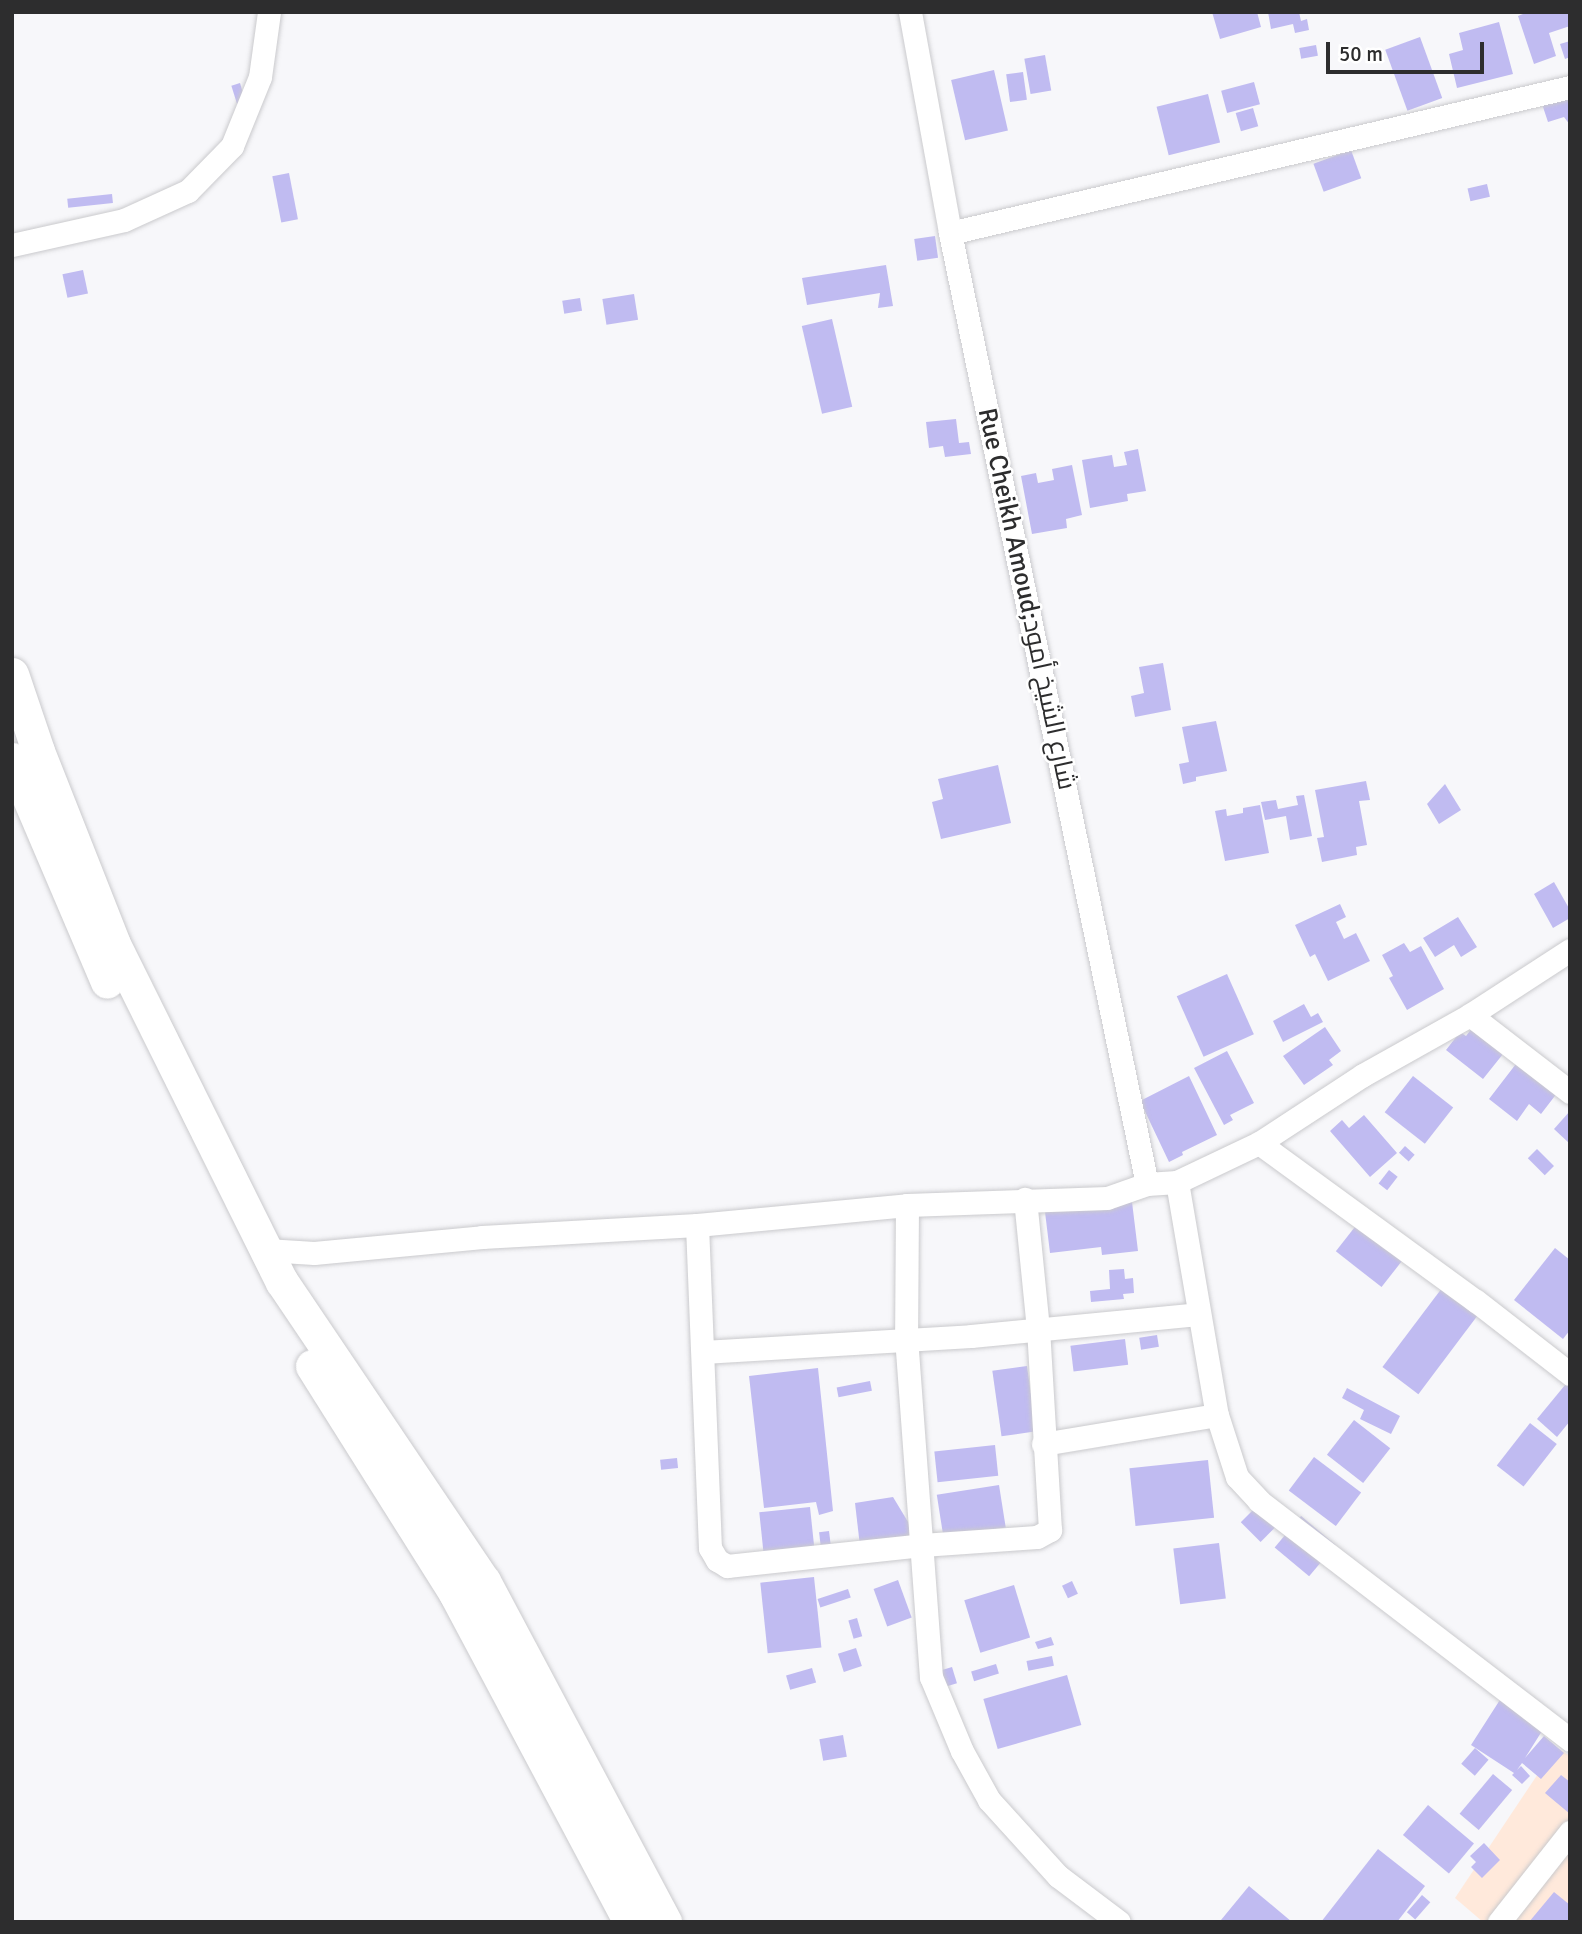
<!DOCTYPE html>
<meta charset="utf-8">
<style>
body{margin:0}
#map{position:relative;width:1582px;height:1934px;overflow:hidden;background:#f7f7fa;font-family:Signika,Cairo,sans-serif}
div>[style]{position:absolute}
[style*='--x']{left:calc(var(--x)*1px);top:calc(var(--y)*1px);width:calc(var(--w)*1px);rotate:calc(var(--a)*1deg)}
.industrial>*{inset:0;background:#ffe9db}
.building>*{inset:0;background:#c0bbf1;transform-origin:0 0}
.roads{filter:drop-shadow(0 0 2px #cacacd) drop-shadow(0 0 2px #cacacd)}
.street>*{height:23px;margin:-11.5px;padding:0 11.5px;transform-origin:11.5px;border-radius:11.5px;background:#fff}
.secondary>*{height:33px;margin:-16.5px;padding:0 16.5px;transform-origin:16.5px;border-radius:16.5px;background:#fff}
span{translate:-50% -50%;white-space:nowrap;text-align:center;line-height:1.15;-webkit-text-stroke:5px #fff;paint-order:stroke}
.street-label{font-size:26px;color:#2d2d2e}
.frame{position:absolute;inset:0;border:14px solid #2d2d2e;pointer-events:none}
.scale{position:absolute;left:1326px;top:42px;width:158px;height:32px;box-sizing:border-box;border:4px solid #2d2d2e;border-top:0;padding-left:9px;font-size:21px;line-height:24px;white-space:nowrap;color:#2d2d2e;-webkit-text-stroke:5px #fff;paint-order:stroke}
</style>
<div id="map">
<div class="industrial">
<i style="clip-path:polygon(1556px 1747px,1570px 1756px,1570px 1922px,1483px 1922px,1455px 1898px)"></i>
</div>
<div class="building">
<i style="clip-path:polygon(1212px 12px,1257px 12px,1261px 27px,1220px 39px)"></i>
<i style="clip-path:polygon(1268px 12px,1299px 12px,1301px 21px,1307px 19px,1309px 30px,1295px 33px,1293px 24px,1271px 29px)"></i>
<i style="clip-path:polygon(1528px 12px,1570px 12px,1570px 26px,1549px 33px,1556px 56px,1534px 64px,1518px 16px)"></i>
<i style="clip-path:polygon(1499px 22px,1513px 74px,1457px 88px,1449px 54px,1463px 50px,1459px 33px)"></i>
<i style="left:1420px;top:37px;width:65px;height:37px;rotate:70deg"></i>
<i style="clip-path:polygon(1570px 41px,1570px 57px,1565px 59px,1560px 44px)"></i>
<i style="left:1316px;top:45px;width:11px;height:17px;rotate:80deg"></i>
<i style="left:1045px;top:55px;width:36px;height:21px;rotate:80deg"></i>
<i style="left:994px;top:70px;width:62px;height:44px;rotate:77deg"></i>
<i style="left:1023px;top:72px;width:28px;height:17px;rotate:82deg"></i>
<i style="left:1254px;top:82px;width:23px;height:34px;rotate:75deg"></i>
<i style="left:240px;top:83px;width:24px;height:9px;rotate:73deg"></i>
<i style="left:1208px;top:94px;width:50px;height:53px;rotate:76deg"></i>
<i style="clip-path:polygon(1570px 96px,1570px 125px,1564px 117px,1548px 122px,1542px 104px)"></i>
<i style="left:1253px;top:108px;width:19px;height:18px;rotate:74deg"></i>
<i style="left:1351px;top:150px;width:30px;height:40px;rotate:70deg"></i>
<i style="left:289px;top:173px;width:47px;height:17px;rotate:79deg"></i>
<i style="left:1487px;top:184px;width:13px;height:20px;rotate:77deg"></i>
<i style="left:112px;top:194px;width:9px;height:45px;rotate:84deg"></i>
<i style="left:935px;top:236px;width:22px;height:21px;rotate:82deg"></i>
<i style="clip-path:polygon(886px 265px,893px 306px,878px 308px,880px 293px,807px 305px,802px 278px)"></i>
<i style="left:83px;top:270px;width:24px;height:21px;rotate:78deg"></i>
<i style="left:634px;top:294px;width:26px;height:32px;rotate:81deg"></i>
<i style="left:580px;top:298px;width:13px;height:18px;rotate:81deg"></i>
<i style="left:832px;top:319px;width:90px;height:31px;rotate:77deg"></i>
<i style="clip-path:polygon(956px 419px,959px 443px,969px 442px,971px 454px,945px 457px,943px 446px,929px 448px,926px 422px)"></i>
<i style="clip-path:polygon(1138px 449px,1146px 491px,1127px 494px,1128px 501px,1090px 508px,1082px 460px,1112px 455px,1114px 467px,1127px 465px,1124px 452px)"></i>
<i style="clip-path:polygon(1072px 465px,1082px 515px,1066px 519px,1067px 528px,1032px 534px,1021px 476px,1036px 473px,1038px 483px,1054px 480px,1052px 469px)"></i>
<i style="clip-path:polygon(1163px 663px,1171px 710px,1135px 717px,1131px 696px,1144px 693px,1139px 667px)"></i>
<i style="clip-path:polygon(1216px 721px,1227px 771px,1196px 777px,1196px 781px,1183px 784px,1179px 764px,1189px 762px,1182px 727px)"></i>
<i style="clip-path:polygon(998px 765px,1011px 823px,941px 839px,932px 802px,943px 799px,938px 779px)"></i>
<i style="clip-path:polygon(1366px 781px,1370px 800px,1359px 801px,1367px 845px,1356px 847px,1357px 855px,1322px 862px,1317px 838px,1324px 837px,1315px 790px)"></i>
<i style="clip-path:polygon(1445px 784px,1461px 810px,1439px 824px,1427px 804px)"></i>
<i style="clip-path:polygon(1304px 795px,1312px 836px,1290px 840px,1286px 816px,1265px 820px,1261px 802px,1276px 800px,1278px 809px,1298px 805px,1296px 796px)"></i>
<i style="clip-path:polygon(1260px 805px,1269px 853px,1225px 861px,1215px 811px,1226px 809px,1227px 816px,1243px 813px,1243px 808px)"></i>
<i style="clip-path:polygon(1554px 882px,1570px 910px,1570px 918px,1553px 928px,1534px 894px)"></i>
<i style="clip-path:polygon(1340px 904px,1346px 917px,1336px 922px,1344px 939px,1356px 933px,1370px 961px,1328px 981px,1315px 954px,1310px 957px,1295px 925px)"></i>
<i style="clip-path:polygon(1458px 917px,1477px 947px,1461px 957px,1454px 945px,1435px 957px,1423px 938px)"></i>
<i style="clip-path:polygon(1404px 943px,1410px 952px,1421px 946px,1444px 989px,1407px 1010px,1389px 978px,1393px 976px,1382px 955px)"></i>
<i style="left:1227px;top:974px;width:66px;height:55px;rotate:66deg"></i>
<i style="clip-path:polygon(1304px 1004px,1311px 1017px,1318px 1013px,1323px 1022px,1283px 1042px,1273px 1021px)"></i>
<i style="clip-path:polygon(1475px 1024px,1507px 1049px,1483px 1079px,1446px 1050px,1460px 1032px,1466px 1036px)"></i>
<i style="clip-path:polygon(1325px 1027px,1341px 1051px,1329px 1060px,1333px 1065px,1304px 1085px,1283px 1056px)"></i>
<i style="clip-path:polygon(1227px 1051px,1254px 1103px,1230px 1115px,1233px 1120px,1224px 1125px,1194px 1068px)"></i>
<i style="clip-path:polygon(1519px 1060px,1561px 1088px,1541px 1114px,1529px 1104px,1517px 1121px,1489px 1099px)"></i>
<i style="clip-path:polygon(1189px 1076px,1217px 1135px,1182px 1152px,1183px 1155px,1169px 1162px,1140px 1101px)"></i>
<i style="left:1413px;top:1076px;width:51px;height:46px;rotate:38deg"></i>
<i style="clip-path:polygon(1570px 1111px,1570px 1144px,1554px 1129px)"></i>
<i style="clip-path:polygon(1364px 1115px,1397px 1153px,1370px 1177px,1330px 1131px,1342px 1120px,1349px 1128px)"></i>
<i style="left:1405px;top:1146px;width:13px;height:9px;rotate:42deg"></i>
<i style="left:1537px;top:1149px;width:24px;height:13px;rotate:45deg"></i>
<i style="left:1389px;top:1170px;width:11px;height:17px;rotate:38deg"></i>
<i style="clip-path:polygon(1132px 1202px,1138px 1251px,1102px 1255px,1101px 1247px,1050px 1253px,1045px 1212px)"></i>
<i style="left:1358px;top:1223px;width:58px;height:36px;rotate:38deg"></i>
<i style="clip-path:polygon(1555px 1248px,1570px 1260px,1570px 1330px,1563px 1339px,1514px 1300px)"></i>
<i style="clip-path:polygon(1124px 1269px,1125px 1279px,1133px 1278px,1134px 1293px,1123px 1294px,1124px 1299px,1091px 1302px,1090px 1291px,1110px 1289px,1109px 1270px)"></i>
<i style="left:1442px;top:1288px;width:45px;height:99px;rotate:37deg"></i>
<i style="left:1157px;top:1335px;width:12px;height:18px;rotate:81deg"></i>
<i style="left:1125px;top:1339px;width:26px;height:55px;rotate:83deg"></i>
<i style="left:1027px;top:1366px;width:66px;height:35px;rotate:82deg"></i>
<i style="clip-path:polygon(818px 1368px,833px 1511px,819px 1515px,816px 1502px,764px 1508px,749px 1376px)"></i>
<i style="clip-path:polygon(1570px 1379px,1570px 1421px,1557px 1437px,1537px 1419px)"></i>
<i style="left:870px;top:1381px;width:10px;height:34px;rotate:79deg"></i>
<i style="clip-path:polygon(1347px 1388px,1400px 1416px,1391px 1434px,1360px 1419px,1364px 1410px,1342px 1398px)"></i>
<i style="left:1354px;top:1420px;width:46px;height:44px;rotate:38deg"></i>
<i style="left:1530px;top:1423px;width:34px;height:54px;rotate:38deg"></i>
<i style="left:995px;top:1445px;width:31px;height:61px;rotate:84deg"></i>
<i style="left:1314px;top:1457px;width:59px;height:42px;rotate:37deg"></i>
<i style="left:677px;top:1458px;width:10px;height:17px;rotate:84deg"></i>
<i style="left:1208px;top:1460px;width:58px;height:79px;rotate:84deg"></i>
<i style="left:999px;top:1485px;width:43px;height:63px;rotate:81deg"></i>
<i style="clip-path:polygon(893px 1497px,922px 1545px,860px 1546px,855px 1503px)"></i>
<i style="left:1262px;top:1501px;width:28px;height:30px;rotate:45deg"></i>
<i style="left:810px;top:1507px;width:44px;height:51px;rotate:84deg"></i>
<i style="left:1301px;top:1516px;width:45px;height:41px;rotate:40deg"></i>
<i style="left:829px;top:1531px;width:23px;height:10px;rotate:83deg"></i>
<i style="left:1219px;top:1543px;width:56px;height:46px;rotate:83deg"></i>
<i style="left:814px;top:1577px;width:71px;height:54px;rotate:84deg"></i>
<i style="left:898px;top:1580px;width:40px;height:26px;rotate:70deg"></i>
<i style="left:1072px;top:1581px;width:14px;height:11px;rotate:65deg"></i>
<i style="left:1014px;top:1585px;width:55px;height:52px;rotate:73deg"></i>
<i style="left:848px;top:1589px;width:9px;height:32px;rotate:72deg"></i>
<i style="left:857px;top:1618px;width:19px;height:9px;rotate:74deg"></i>
<i style="clip-path:polygon(1051px 1637px,1054px 1645px,1038px 1649px,1035px 1642px)"></i>
<i style="left:856px;top:1648px;width:19px;height:19px;rotate:72deg"></i>
<i style="left:1052px;top:1656px;width:10px;height:26px;rotate:79deg"></i>
<i style="left:996px;top:1664px;width:10px;height:26px;rotate:73deg"></i>
<i style="left:952px;top:1667px;width:17px;height:19px;rotate:73deg"></i>
<i style="left:812px;top:1668px;width:15px;height:27px;rotate:74deg"></i>
<i style="left:1067px;top:1675px;width:52px;height:87px;rotate:74deg"></i>
<i style="clip-path:polygon(1505px 1692px,1549px 1720px,1525px 1758px,1544px 1736px,1564px 1753px,1541px 1779px,1522px 1763px,1517px 1770px,1521px 1766px,1530px 1776px,1522px 1784px,1512px 1775px,1514px 1773px,1471px 1745px)"></i>
<i style="left:843px;top:1735px;width:22px;height:24px;rotate:80deg"></i>
<i style="left:1475px;top:1748px;width:18px;height:21px;rotate:41deg"></i>
<i style="left:1493px;top:1774px;width:25px;height:52px;rotate:40deg"></i>
<i style="clip-path:polygon(1561px 1775px,1570px 1782px,1570px 1814px,1545px 1793px)"></i>
<i style="left:1428px;top:1805px;width:60px;height:39px;rotate:40deg"></i>
<i style="clip-path:polygon(1484px 1843px,1500px 1860px,1482px 1878px,1471px 1867px,1476px 1862px,1470px 1856px)"></i>
<i style="clip-path:polygon(1378px 1849px,1425px 1886px,1397px 1922px,1321px 1922px)"></i>
<i style="clip-path:polygon(1249px 1886px,1292px 1922px,1223px 1922px,1221px 1920px)"></i>
<i style="clip-path:polygon(1554px 1892px,1570px 1905px,1570px 1922px,1529px 1922px)"></i>
<i style="left:1422px;top:1895px;width:11px;height:23px;rotate:41deg"></i>
</div>
<div class="roads">
<div class="street">
<i style="--x:910;--y:12;--w:225;--a:79.7"></i>
<i style="--x:950;--y:233;--w:971;--a:78.3"></i>
<i style="--x:950;--y:233;--w:637;--a:-13.25"></i>
<i style="--x:12;--y:245;--w:115;--a:-12.6"></i>
<i style="--x:124;--y:220;--w:70;--a:-24.4"></i>
<i style="--x:188;--y:191;--w:63;--a:-45.6"></i>
<i style="--x:232;--y:146;--w:74;--a:-67.9"></i>
<i style="--x:260;--y:77;--w:66;--a:-82.1"></i>
<i style="--x:1470;--y:1015;--w:126;--a:37.6"></i>
<i style="--x:1259;--y:1143;--w:268;--a:36.1"></i>
<i style="--x:1476;--y:1301;--w:119;--a:37.8"></i>
<i style="--x:1177;--y:1182;--w:236;--a:80.3"></i>
<i style="--x:1217;--y:1415;--w:65;--a:72.1"></i>
<i style="--x:1237;--y:1477;--w:33;--a:47"></i>
<i style="--x:1259;--y:1501;--w:392;--a:37.5"></i>
<i style="--x:907;--y:1205;--w:132;--a:90.4"></i>
<i style="--x:906;--y:1337;--w:341;--a:85.8"></i>
<i style="--x:931;--y:1677;--w:80;--a:67.3"></i>
<i style="--x:962;--y:1751;--w:56;--a:61.1"></i>
<i style="--x:989;--y:1800;--w:103;--a:47.8"></i>
<i style="--x:1058;--y:1876;--w:76;--a:37"></i>
<i style="--x:697;--y:1225;--w:323;--a:87.7"></i>
<i style="--x:710;--y:1548;--w:14;--a:60"></i>
<i style="--x:717;--y:1560;--w:12;--a:31"></i>
<i style="--x:727;--y:1566;--w:196;--a:-6.1"></i>
<i style="--x:922;--y:1545;--w:115;--a:-4"></i>
<i style="--x:1037;--y:1537;--w:15;--a:-28"></i>
<i style="--x:1050;--y:1530;--w:201;--a:-93.4"></i>
<i style="--x:1038;--y:1329;--w:131;--a:-95.7"></i>
<i style="--x:266;--y:1250;--w:48;--a:3.6"></i>
<i style="--x:314;--y:1253;--w:169;--a:-5.4"></i>
<i style="--x:482;--y:1237;--w:215;--a:-3.2"></i>
<i style="--x:697;--y:1225;--w:211;--a:-5.4"></i>
<i style="--x:907;--y:1205;--w:200;--a:-2"></i>
<i style="--x:1107;--y:1198;--w:42;--a:-19.3"></i>
<i style="--x:1147;--y:1184;--w:30;--a:-4"></i>
<i style="--x:1177;--y:1182;--w:91;--a:-25.4"></i>
<i style="--x:1259;--y:1143;--w:124;--a:-33.2"></i>
<i style="--x:1363;--y:1075;--w:123;--a:-29.3"></i>
<i style="--x:1470;--y:1015;--w:119;--a:-33"></i>
<i style="--x:703;--y:1352;--w:268;--a:-3.4"></i>
<i style="--x:971;--y:1336;--w:228;--a:-5.5"></i>
<i style="--x:1043;--y:1444;--w:176;--a:-9.5"></i>
<i style="--x:1499;--y:1922;--w:115;--a:-51.7"></i>
</div>
<div class="secondary">
<i style="--x:12;--y:674;--w:81;--a:71.3"></i>
<i style="--x:38;--y:751;--w:207;--a:68.5"></i>
<i style="--x:114;--y:944;--w:377;--a:63.6"></i>
<i style="--x:282;--y:1282;--w:361;--a:56"></i>
<i style="--x:484;--y:1581;--w:386;--a:62"></i>
<i style="--x:12;--y:759;--w:242;--a:66.9"></i>
<i style="--x:312;--y:1366;--w:271;--a:57.8"></i>
<i style="--x:456;--y:1595;--w:370;--a:62"></i>
</div>
</div>
<div class="street-label">
<span style="left:1026px;top:599px;rotate:78deg">Rue Cheikh Amoud;شارع الشيخ أمود</span>
</div>
<div class="frame"></div>
<div class="scale">50 m</div>
</div>
